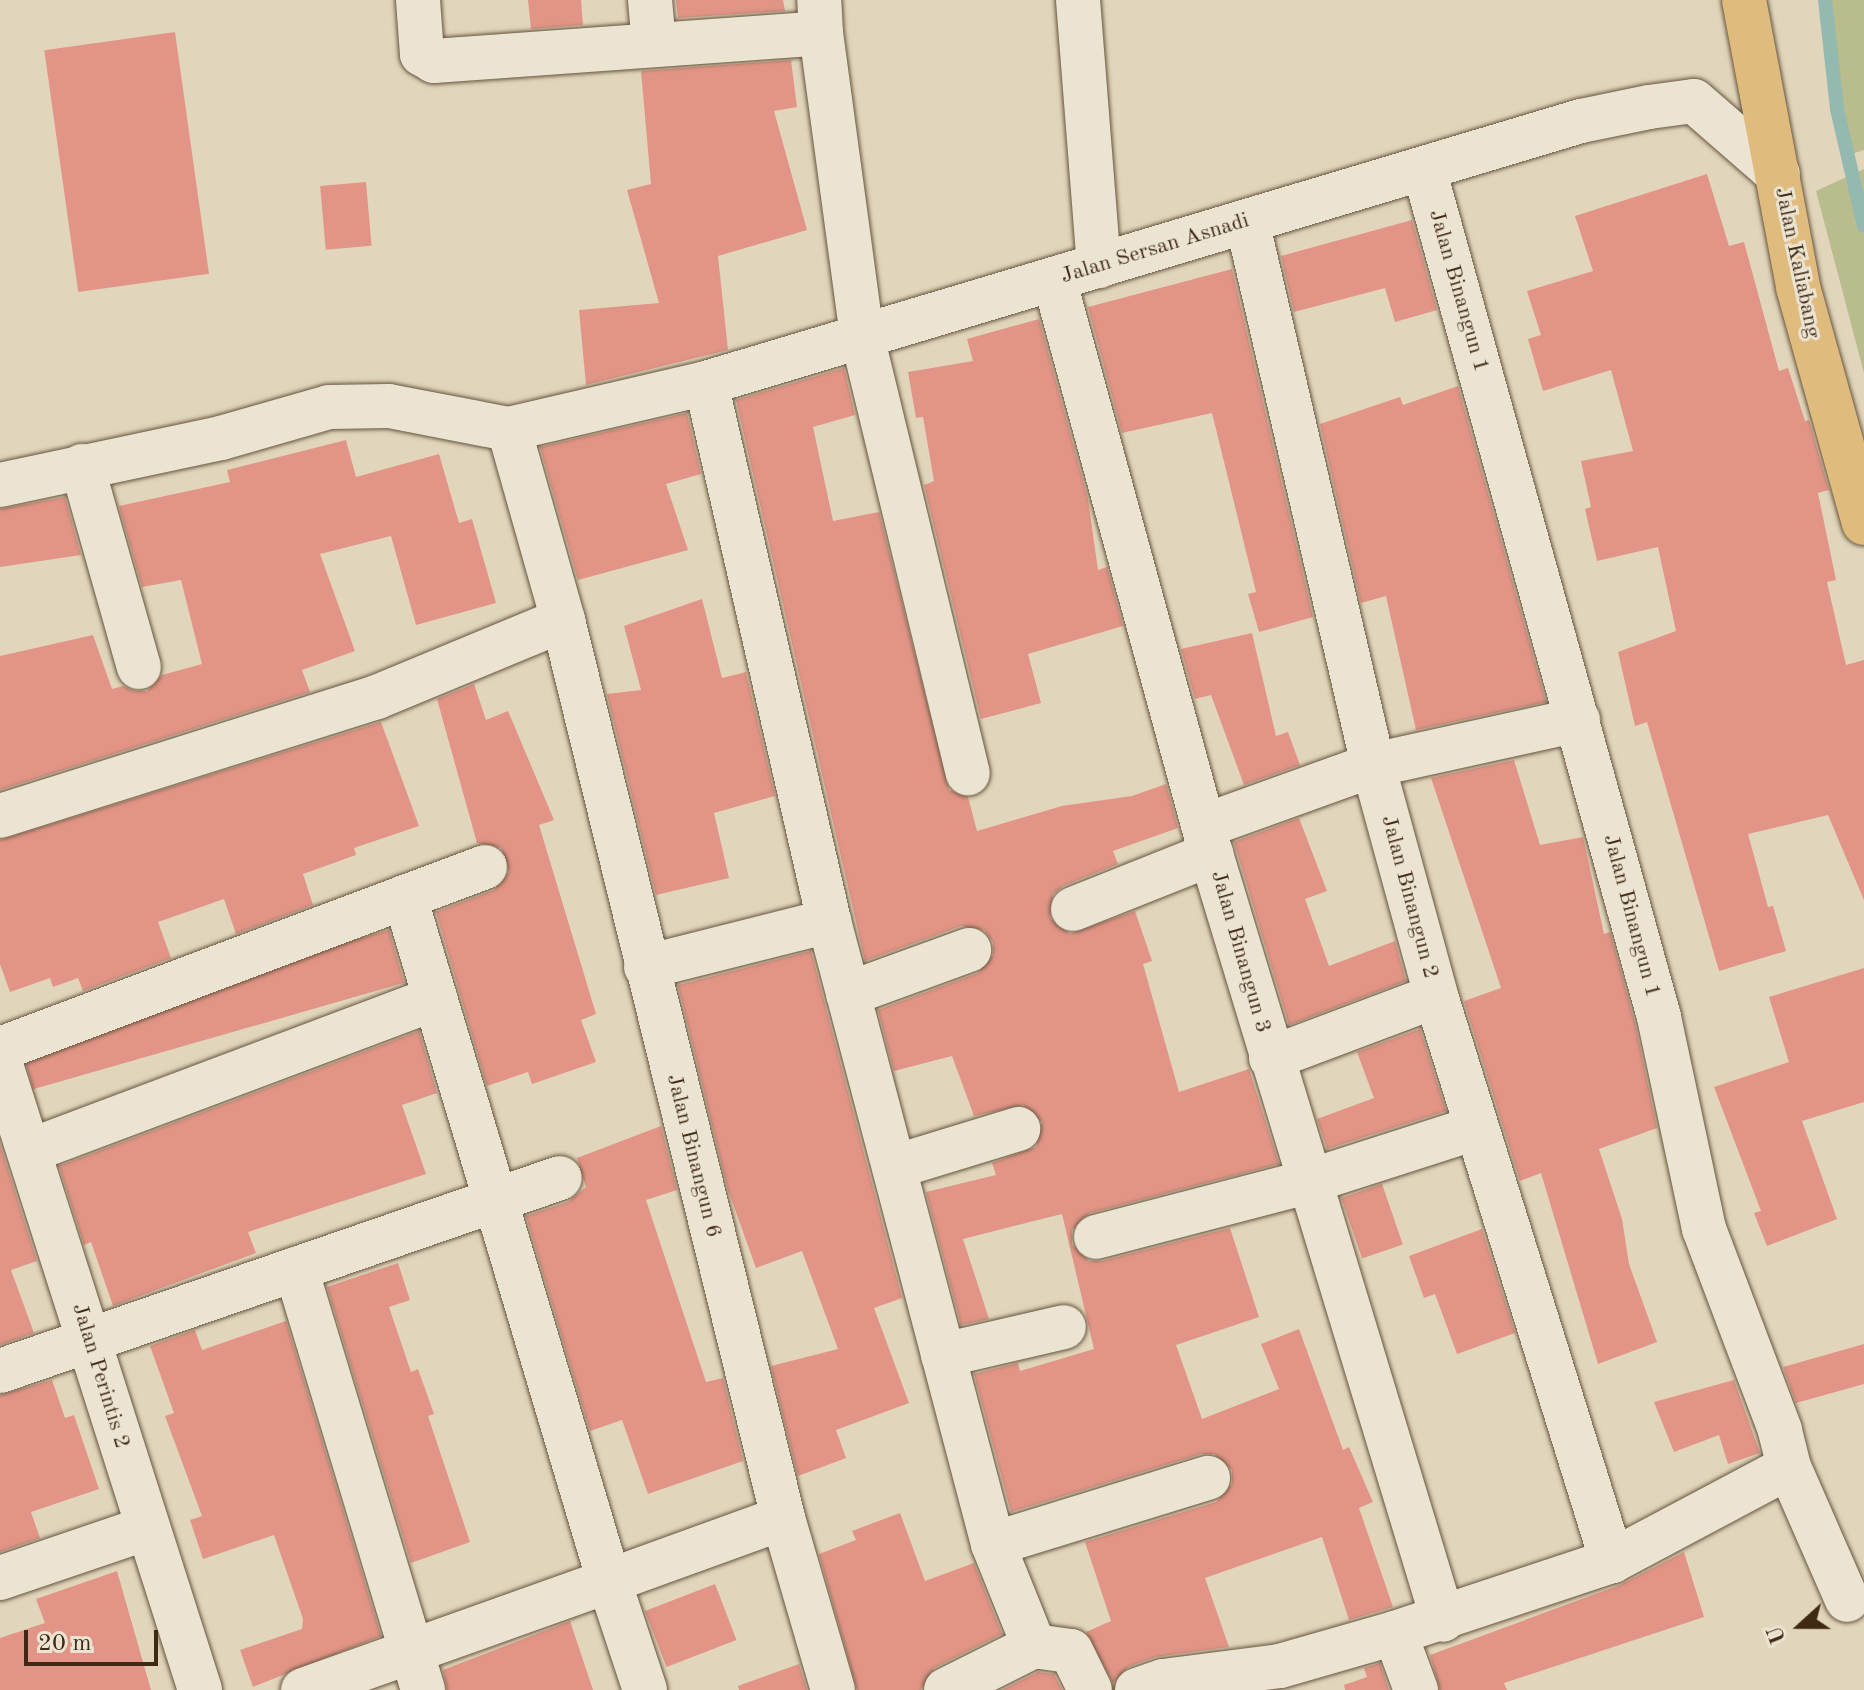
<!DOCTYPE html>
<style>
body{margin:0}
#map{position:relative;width:1864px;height:1690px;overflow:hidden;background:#e1d6bb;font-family:"Old Standard TT",serif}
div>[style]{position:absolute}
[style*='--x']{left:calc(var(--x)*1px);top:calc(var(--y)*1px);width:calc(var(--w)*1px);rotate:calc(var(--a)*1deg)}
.green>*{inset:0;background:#b9bc8c}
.stream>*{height:14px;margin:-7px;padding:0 7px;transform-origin:7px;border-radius:7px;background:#94b9b1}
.building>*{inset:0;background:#e29586;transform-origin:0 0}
.roads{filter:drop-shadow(0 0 2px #68543e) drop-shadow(0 0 2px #68543e)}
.minor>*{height:44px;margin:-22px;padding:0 22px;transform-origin:22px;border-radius:22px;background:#ece4d3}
.major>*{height:44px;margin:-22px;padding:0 22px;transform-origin:22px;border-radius:22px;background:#e0bb7e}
span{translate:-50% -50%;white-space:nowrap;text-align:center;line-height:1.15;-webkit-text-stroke:6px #ece4d3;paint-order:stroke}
.street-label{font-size:22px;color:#402914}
.north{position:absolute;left:1760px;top:1586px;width:80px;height:80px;-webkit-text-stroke:6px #ece4d3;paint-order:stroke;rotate:249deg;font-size:22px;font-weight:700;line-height:32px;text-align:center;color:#402914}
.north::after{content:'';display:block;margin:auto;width:28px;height:36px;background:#402914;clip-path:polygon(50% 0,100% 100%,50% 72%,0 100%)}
.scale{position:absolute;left:24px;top:1630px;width:134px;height:36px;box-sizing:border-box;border:4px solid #402914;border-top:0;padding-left:10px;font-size:24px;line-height:28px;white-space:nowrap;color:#402914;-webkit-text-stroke:6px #ece4d3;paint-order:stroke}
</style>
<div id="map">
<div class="green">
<i style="clip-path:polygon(1825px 0,1864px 0,1864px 150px,1848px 155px)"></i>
<i style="clip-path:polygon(1864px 169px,1864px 373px,1816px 191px)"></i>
</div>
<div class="stream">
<i style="--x:1825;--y:0;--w:110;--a:83.7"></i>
<i style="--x:1837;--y:109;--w:120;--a:77"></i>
</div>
<div class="building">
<i style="clip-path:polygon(528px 0,581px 0,583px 25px,531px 29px)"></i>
<i style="clip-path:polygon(676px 0,783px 0,785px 11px,678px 18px)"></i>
<i style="left:175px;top:32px;width:244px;height:132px;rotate:82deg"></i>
<i style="clip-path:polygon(791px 60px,797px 107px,774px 111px,807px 230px,718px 256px,728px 350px,586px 385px,579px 310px,659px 303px,627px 190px,651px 184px,641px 71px)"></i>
<i style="clip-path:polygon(1707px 174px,1729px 246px,1744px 242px,1779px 371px,1788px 368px,1805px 421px,1809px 420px,1829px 490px,1818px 493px,1836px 580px,1827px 582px,1846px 665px,1864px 660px,1864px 900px,1828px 815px,1748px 834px,1768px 907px,1773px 906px,1786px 951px,1719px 971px,1647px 722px,1635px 726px,1618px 652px,1676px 631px,1658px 547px,1597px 561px,1585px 509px,1591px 507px,1581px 461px,1633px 451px,1611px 370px,1543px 391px,1528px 339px,1541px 335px,1527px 291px,1593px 271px,1575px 216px)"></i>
<i style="left:366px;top:182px;width:64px;height:46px;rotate:85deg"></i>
<i style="clip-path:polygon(1412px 220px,1437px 310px,1395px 322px,1385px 288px,1294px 312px,1281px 256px)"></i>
<i style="clip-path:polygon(1232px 269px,1313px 617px,1259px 632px,1248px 594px,1256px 592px,1212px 413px,1122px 433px,1088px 307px)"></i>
<i style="clip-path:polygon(1039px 319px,1088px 499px,1098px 570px,1107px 567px,1123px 626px,1028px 654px,1041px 703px,981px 719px,924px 485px,934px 481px,923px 417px,916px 418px,908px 372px,973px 361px,967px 339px)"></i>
<i style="clip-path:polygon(844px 368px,855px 415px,813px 427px,833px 521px,879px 512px,949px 790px,968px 797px,977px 831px,1062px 806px,1132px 796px,1166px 784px,1178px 828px,1113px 851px,1118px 864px,1063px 886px,1053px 894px,1050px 918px,1070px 934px,1135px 911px,1152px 961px,1143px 964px,1179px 1092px,1249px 1069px,1279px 1164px,1090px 1213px,1072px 1230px,1072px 1244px,1089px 1261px,1102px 1261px,1230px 1228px,1259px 1317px,1176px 1345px,1202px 1419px,1279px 1389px,1261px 1344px,1299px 1329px,1343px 1450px,1349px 1447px,1373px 1502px,1359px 1508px,1393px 1607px,1349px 1620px,1322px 1537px,1205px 1578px,1229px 1647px,1155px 1657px,1128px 1667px,1113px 1683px,1086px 1632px,1111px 1621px,1085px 1542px,1216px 1502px,1232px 1484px,1232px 1470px,1214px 1454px,1201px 1454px,1011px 1512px,974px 1374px,1018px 1363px,1020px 1371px,1094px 1349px,1062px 1214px,963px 1239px,989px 1319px,961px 1325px,926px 1192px,996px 1175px,992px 1163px,1036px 1147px,1042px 1122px,1023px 1105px,974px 1116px,952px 1056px,894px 1071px,878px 1010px,978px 973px,993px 955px,993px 942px,984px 930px,961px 926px,865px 961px,736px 400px)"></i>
<i style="clip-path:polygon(1458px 386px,1546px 702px,1416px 730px,1386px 596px,1361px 603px,1320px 424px,1400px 397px,1403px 405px)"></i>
<i style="clip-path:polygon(687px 413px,701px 474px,666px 484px,688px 550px,578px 580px,540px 447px)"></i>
<i style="clip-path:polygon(346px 440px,356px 477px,439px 454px,459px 523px,472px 519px,496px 603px,416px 625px,391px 536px,320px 554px,355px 651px,302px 670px,310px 692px,0 790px,0 656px,93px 635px,112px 689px,123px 686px,134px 691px,147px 691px,162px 675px,202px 664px,181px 580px,142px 587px,119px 506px,230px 482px,227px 470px)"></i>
<i style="clip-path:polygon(65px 497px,81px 555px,0 567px,0 509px)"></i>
<i style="clip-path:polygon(702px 599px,722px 678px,746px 672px,775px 796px,714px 813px,729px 878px,656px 895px,607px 694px,641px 690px,624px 626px)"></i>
<i style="clip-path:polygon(1252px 633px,1276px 736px,1288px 732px,1300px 765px,1244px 785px,1211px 695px,1195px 699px,1181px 649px)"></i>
<i style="clip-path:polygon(474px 684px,486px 720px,508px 711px,554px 820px,539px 825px,596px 1014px,581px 1020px,596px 1062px,532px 1084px,528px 1072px,487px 1086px,436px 912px,494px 890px,509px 872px,501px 848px,477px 843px,437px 699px)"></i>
<i style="clip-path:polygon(381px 722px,419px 826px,354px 848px,356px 855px,303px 874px,313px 905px,236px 934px,224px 899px,158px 922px,171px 958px,83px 991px,78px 978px,53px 987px,50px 978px,10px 992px,0 964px,0 840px)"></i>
<i style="clip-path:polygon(1514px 760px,1540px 845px,1583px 837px,1604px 934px,1610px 932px,1635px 1023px,1657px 1128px,1599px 1149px,1622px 1219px,1629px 1264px,1657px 1342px,1598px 1364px,1541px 1173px,1520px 1181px,1464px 1001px,1501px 988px,1431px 778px)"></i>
<i style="clip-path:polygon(1299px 818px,1327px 891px,1305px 899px,1329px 966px,1395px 941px,1406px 981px,1289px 1025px,1234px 842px)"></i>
<i style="left:389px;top:930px;width:55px;height:386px;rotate:74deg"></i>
<i style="clip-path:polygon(811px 951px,902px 1298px,874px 1308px,909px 1403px,836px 1430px,846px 1458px,798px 1476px,771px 1366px,838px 1349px,802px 1251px,756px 1268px,728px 1190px,678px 985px)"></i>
<i style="clip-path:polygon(1864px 968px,1864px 1102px,1802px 1121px,1837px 1219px,1767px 1246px,1754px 1213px,1761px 1211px,1714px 1087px,1789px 1062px,1769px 997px)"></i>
<i style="clip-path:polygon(1420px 1029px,1446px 1111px,1327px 1149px,1317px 1119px,1374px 1098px,1357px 1052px)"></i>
<i style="clip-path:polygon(419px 1031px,437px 1093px,402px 1105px,426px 1174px,248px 1232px,256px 1253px,113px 1306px,91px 1242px,84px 1245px,59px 1166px)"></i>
<i style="clip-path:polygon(661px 1126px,677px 1190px,646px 1200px,706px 1382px,723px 1378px,743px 1461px,648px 1494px,622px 1420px,590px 1431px,526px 1216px,568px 1202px,586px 1187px,577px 1158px)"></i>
<i style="clip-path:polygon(0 1144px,37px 1261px,11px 1270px,34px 1333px,0 1345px)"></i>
<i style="left:1382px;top:1184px;width:64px;height:43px;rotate:71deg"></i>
<i style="clip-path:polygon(1482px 1229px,1515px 1333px,1457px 1354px,1435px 1294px,1424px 1298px,1409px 1256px)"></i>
<i style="clip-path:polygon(398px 1263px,410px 1300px,389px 1307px,411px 1372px,418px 1369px,434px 1414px,428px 1416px,470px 1542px,411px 1563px,327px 1287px)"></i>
<i style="clip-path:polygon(286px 1321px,381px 1636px,253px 1687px,240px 1650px,302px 1629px,303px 1619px,274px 1535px,203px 1559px,190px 1520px,202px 1516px,165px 1416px,174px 1413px,150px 1346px,195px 1330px,202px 1350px)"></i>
<i style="clip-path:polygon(1864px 1344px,1864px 1384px,1796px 1403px,1783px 1367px)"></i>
<i style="clip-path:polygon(52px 1380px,65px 1418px,74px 1415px,99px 1489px,31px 1512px,40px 1538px,0 1552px,0 1395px)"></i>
<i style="clip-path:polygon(1734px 1380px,1760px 1453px,1728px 1464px,1719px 1435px,1674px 1452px,1654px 1402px)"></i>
<i style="clip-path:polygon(900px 1513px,925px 1581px,974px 1563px,1002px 1634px,934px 1668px,921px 1690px,857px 1690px,819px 1554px,856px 1540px,852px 1531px)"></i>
<i style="clip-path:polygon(1684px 1552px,1704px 1617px,1504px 1683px,1507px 1690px,1440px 1690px,1430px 1655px,1620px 1585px)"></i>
<i style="clip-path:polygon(117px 1571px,151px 1690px,0 1690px,0 1638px,45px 1623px,36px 1599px)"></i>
<i style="left:715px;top:1584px;width:60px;height:75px;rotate:69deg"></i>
<i style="clip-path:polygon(570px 1621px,593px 1690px,447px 1690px,443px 1670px)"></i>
<i style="clip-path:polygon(1380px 1663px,1389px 1690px,1345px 1690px,1344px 1685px,1367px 1677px,1364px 1668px)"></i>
<i style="clip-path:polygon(799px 1664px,807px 1690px,739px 1690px,738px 1686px)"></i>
<i style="clip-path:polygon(1038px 1672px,1054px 1674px,1062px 1690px,1002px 1690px)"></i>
</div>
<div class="roads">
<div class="minor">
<i style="--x:418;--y:0;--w:54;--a:85.8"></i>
<i style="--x:422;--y:54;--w:14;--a:30"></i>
<i style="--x:434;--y:61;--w:388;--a:-4.1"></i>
<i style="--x:821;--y:33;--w:33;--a:-93"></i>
<i style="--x:650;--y:0;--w:45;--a:84.9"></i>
<i style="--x:1078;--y:0;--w:267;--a:85.5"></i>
<i style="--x:821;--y:33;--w:306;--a:82.3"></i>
<i style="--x:862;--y:336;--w:450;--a:76.4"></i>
<i style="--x:1247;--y:221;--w:558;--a:76.96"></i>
<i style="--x:1373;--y:765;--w:239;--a:74.7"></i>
<i style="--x:1436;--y:996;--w:592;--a:72.7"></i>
<i style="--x:1054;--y:279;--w:596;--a:74.73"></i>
<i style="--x:1211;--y:854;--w:800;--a:73.15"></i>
<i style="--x:706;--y:383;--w:552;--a:77.12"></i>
<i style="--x:829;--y:921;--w:644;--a:75.25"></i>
<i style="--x:993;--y:1544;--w:110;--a:68.1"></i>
<i style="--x:1034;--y:1646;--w:37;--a:8"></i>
<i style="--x:1071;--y:1651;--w:43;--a:64"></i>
<i style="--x:509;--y:429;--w:198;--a:74.2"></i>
<i style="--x:563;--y:620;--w:925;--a:76.23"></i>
<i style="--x:783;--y:1518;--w:179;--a:73.8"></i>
<i style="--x:82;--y:466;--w:209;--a:74.2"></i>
<i style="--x:0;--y:485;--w:226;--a:-12"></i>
<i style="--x:221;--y:438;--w:112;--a:-16"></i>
<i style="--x:329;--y:407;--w:60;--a:-1"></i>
<i style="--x:389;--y:406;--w:122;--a:10.9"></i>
<i style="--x:509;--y:429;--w:202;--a:-13.1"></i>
<i style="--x:706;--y:383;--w:913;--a:-16.67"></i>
<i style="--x:1581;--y:121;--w:69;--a:-11.6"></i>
<i style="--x:1649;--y:107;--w:45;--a:-7.6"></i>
<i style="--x:1694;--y:101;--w:111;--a:41"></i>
<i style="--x:0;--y:816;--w:395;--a:-17.5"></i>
<i style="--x:377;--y:697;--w:201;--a:-22.5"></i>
<i style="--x:1204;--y:826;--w:180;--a:-19.8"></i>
<i style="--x:1373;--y:765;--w:210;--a:-12.4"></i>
<i style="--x:1073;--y:909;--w:149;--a:-21.7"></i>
<i style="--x:646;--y:967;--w:189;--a:-14.1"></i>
<i style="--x:848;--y:994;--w:129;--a:-20"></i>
<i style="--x:0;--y:1049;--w:518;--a:-20.57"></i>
<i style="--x:1271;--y:1058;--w:176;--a:-20.6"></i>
<i style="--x:0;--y:1062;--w:659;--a:72.33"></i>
<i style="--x:29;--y:1151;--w:434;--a:-20.6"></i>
<i style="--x:894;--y:1167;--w:130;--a:-17"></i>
<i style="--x:1096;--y:1237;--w:218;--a:-14.6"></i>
<i style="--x:1307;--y:1182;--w:176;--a:-17.8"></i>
<i style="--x:296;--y:1269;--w:440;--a:73.2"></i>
<i style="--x:943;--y:1355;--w:124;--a:-13"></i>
<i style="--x:0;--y:1371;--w:592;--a:-19.02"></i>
<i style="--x:1789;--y:1467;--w:145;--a:66.4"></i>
<i style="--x:993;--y:1544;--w:225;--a:-17.1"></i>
<i style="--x:0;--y:1578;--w:155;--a:-18.8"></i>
<i style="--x:1395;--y:1633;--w:229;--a:-18.4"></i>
<i style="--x:1612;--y:1561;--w:200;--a:-28"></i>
<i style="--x:1789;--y:1467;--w:38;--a:-104"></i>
<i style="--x:1780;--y:1430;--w:215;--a:-110.7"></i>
<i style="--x:1704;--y:1229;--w:217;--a:-102"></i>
<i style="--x:1659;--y:1017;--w:880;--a:-105.49"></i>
<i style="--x:303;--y:1690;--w:325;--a:-19.6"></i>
<i style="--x:609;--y:1581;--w:714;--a:-106.61"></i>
<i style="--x:645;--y:1690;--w:115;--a:-108.3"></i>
<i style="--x:609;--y:1581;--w:185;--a:-19.9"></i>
<i style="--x:946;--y:1690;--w:98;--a:-26.6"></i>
<i style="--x:1137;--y:1690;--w:28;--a:-19"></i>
<i style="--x:1163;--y:1681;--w:118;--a:-7.3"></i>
<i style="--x:1280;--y:1666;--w:120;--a:-16"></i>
<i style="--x:1395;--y:1633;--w:61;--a:69.8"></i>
</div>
<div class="major">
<i style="--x:1744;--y:0;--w:292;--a:79.3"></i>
<i style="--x:1798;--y:287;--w:245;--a:74.4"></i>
</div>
</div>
<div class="street-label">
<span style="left:1155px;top:249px;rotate:-17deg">Jalan Sersan Asnadi</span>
<span style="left:1797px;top:263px;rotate:78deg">Jalan Kaliabang</span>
<span style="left:1458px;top:291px;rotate:74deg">Jalan Binangun 1</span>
<span style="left:1409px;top:897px;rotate:75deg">Jalan Binangun 2</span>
<span style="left:1631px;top:916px;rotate:75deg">Jalan Binangun 1</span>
<span style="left:1240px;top:952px;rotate:74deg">Jalan Binangun 3</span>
<span style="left:693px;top:1156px;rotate:76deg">Jalan Binangun 6</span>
<span style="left:100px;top:1376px;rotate:73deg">Jalan Perintis 2</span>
</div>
<div class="north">U</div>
<div class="scale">20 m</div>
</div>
